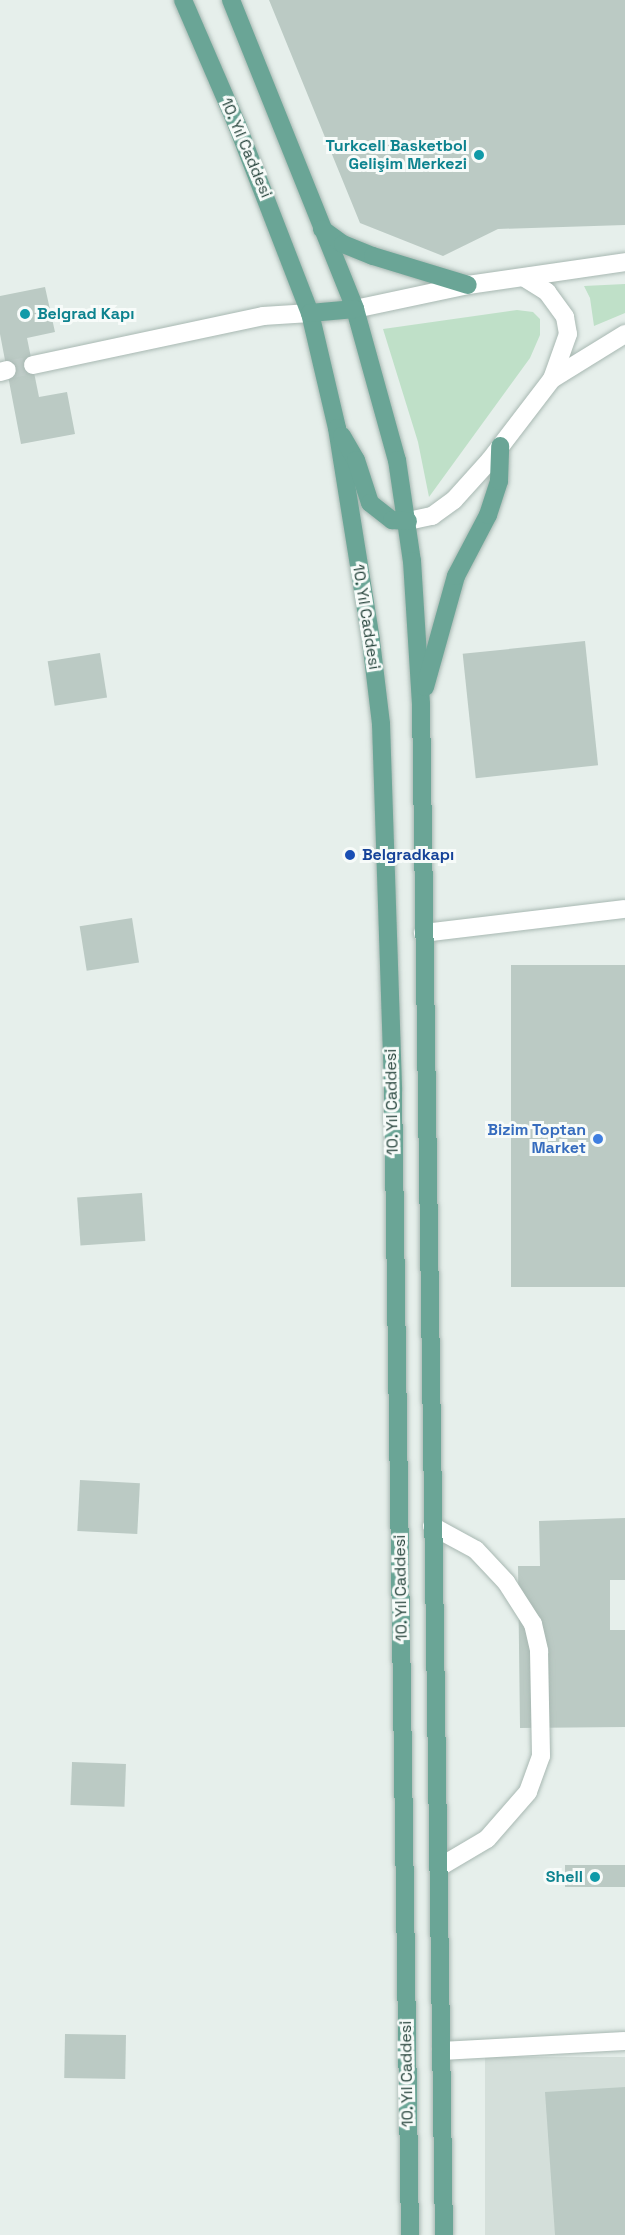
<!DOCTYPE html>
<meta charset="utf-8">
<style>
body{margin:0}
#map{position:relative;width:625px;height:2235px;overflow:hidden;background:#e6efeb;font-family:"Space Grotesk",sans-serif}
div>[style]{position:absolute}
[style*='--x']{left:calc(var(--x)*1px);top:calc(var(--y)*1px);width:calc(var(--w)*1px);rotate:calc(var(--a)*1deg)}
.built>*{inset:0;background:#d4dfda;transform-origin:0 0}
.green>*{inset:0;background:#bfe0c8}
.building>*{inset:0;background:#bbcac4;transform-origin:0 0}
.secondary-tunnel>*{height:18px;margin-top:-9px;transform-origin:0;background:repeating-linear-gradient(90deg,#bfccc8 0 18px,transparent 0 27px)}
.roads{filter:drop-shadow(0 0 2px #a8b8b2) drop-shadow(0 0 2px #a8b8b2)}
.lane>*{height:18px;margin:-9px;padding:0 9px;transform-origin:9px;border-radius:9px;background:#fff}
.street>*{height:18px;margin:-9px;padding:0 9px;transform-origin:9px;border-radius:9px;background:#fff}
.secondary>*{height:18px;margin:-9px;padding:0 9px;transform-origin:9px;border-radius:9px;background:#fff}
.primary>*{height:18px;margin:-9px;padding:0 9px;transform-origin:9px;border-radius:9px;background:#6aa596}
.dots>*{width:16px;height:16px;translate:-50% -50%;box-sizing:border-box;border:3px solid #f7fbf9;border-radius:50%}
span{translate:-50% -50%;white-space:nowrap;text-align:center;line-height:1.15;-webkit-text-stroke:6px #f7fbf9;paint-order:stroke}
.culture-label{font-size:16px;color:#0d838f;font-weight:700}
.right{translate:-100% -50%;text-align:right}
.left{translate:0 -50%;text-align:left}
.street-label{font-size:16px;color:#24423a}
.transit-label{font-size:16px;color:#164399;font-weight:700}
.shop-label{font-size:16px;color:#366cbe;font-weight:700}
</style>
<div id="map">
<div class="built">
<i style="left:625px;top:2057px;width:178px;height:140px;rotate:90deg"></i>
</div>
<div class="green">
<i style="clip-path:polygon(625px 284px,625px 313px,594px 326px,590px 298px,584px 286px)"></i>
<i style="clip-path:polygon(517px 310px,533px 312px,540px 319px,540px 335px,530px 358px,429px 497px,418px 442px,383px 329px)"></i>
</div>
<div class="building">
<i style="clip-path:polygon(269px 0,625px 0,625px 225px,498px 229px,443px 256px,360px 223px)"></i>
<i style="clip-path:polygon(45px 287px,55px 332px,27px 338px,39px 397px,67px 392px,75px 434px,21px 444px,0 334px,0 296px)"></i>
<i style="left:585px;top:641px;width:125px;height:123px;rotate:84deg"></i>
<i style="left:100px;top:653px;width:45px;height:53px;rotate:81deg"></i>
<i style="left:132px;top:918px;width:45px;height:53px;rotate:81deg"></i>
<i style="left:625px;top:965px;width:322px;height:114px;rotate:90deg"></i>
<i style="left:142px;top:1193px;width:48px;height:65px;rotate:86deg"></i>
<i style="left:80px;top:1480px;width:60px;height:51px;rotate:3deg"></i>
<i style="clip-path:polygon(625px 1518px,625px 1580px,610px 1580px,610px 1630px,625px 1630px,625px 1727px,520px 1728px,518px 1566px,540px 1566px,539px 1521px)"></i>
<i style="left:72px;top:1762px;width:54px;height:43px;rotate:2deg"></i>
<i style="left:625px;top:1865px;width:22px;height:60px;rotate:90deg"></i>
<i style="left:65px;top:2034px;width:61px;height:44px;rotate:1deg"></i>
<i style="clip-path:polygon(625px 2087px,625px 2235px,555px 2235px,545px 2092px)"></i>
</div>
<div class="secondary-tunnel">
<i style="--x:7;--y:370;--w:26;--a:-11"></i>
</div>
<div class="roads">
<div class="lane">
<i style="--x:423;--y:933;--w:203;--a:-6.8"></i>
<i style="--x:432;--y:1526;--w:50;--a:28.6"></i>
<i style="--x:476;--y:1550;--w:44;--a:46.8"></i>
<i style="--x:506;--y:1582;--w:50;--a:57.3"></i>
<i style="--x:533;--y:1624;--w:28;--a:77"></i>
<i style="--x:539;--y:1651;--w:105;--a:88.9"></i>
<i style="--x:541;--y:1756;--w:38;--a:110"></i>
<i style="--x:528;--y:1792;--w:62;--a:131.1"></i>
<i style="--x:487;--y:1839;--w:57;--a:149.4"></i>
</div>
<div class="street">
<i style="--x:441;--y:2051;--w:184;--a:-3.1"></i>
</div>
<div class="secondary">
<i style="--x:525;--y:278;--w:26;--a:32"></i>
<i style="--x:547;--y:292;--w:31;--a:54"></i>
<i style="--x:565;--y:317;--w:17;--a:80"></i>
<i style="--x:568;--y:334;--w:48;--a:109.6"></i>
<i style="--x:355;--y:309;--w:116;--a:-12"></i>
<i style="--x:468;--y:285;--w:159;--a:-8.3"></i>
<i style="--x:33;--y:365;--w:235;--a:-12"></i>
<i style="--x:263;--y:316;--w:47;--a:-3.7"></i>
<i style="--x:0;--y:372;--w:7;--a:-16"></i>
<i style="--x:408;--y:521;--w:25;--a:-12"></i>
<i style="--x:432;--y:516;--w:27;--a:-36"></i>
<i style="--x:454;--y:500;--w:54;--a:-48"></i>
<i style="--x:490;--y:460;--w:102;--a:-52.6"></i>
<i style="--x:552;--y:379;--w:86;--a:-31.7"></i>
</div>
<div class="primary">
<i style="--x:183;--y:0;--w:136;--a:66.6"></i>
<i style="--x:237;--y:125;--w:202;--a:68.8"></i>
<i style="--x:310;--y:313;--w:118;--a:76.8"></i>
<i style="--x:337;--y:428;--w:216;--a:80.9"></i>
<i style="--x:371;--y:641;--w:84;--a:83.1"></i>
<i style="--x:381;--y:724;--w:365;--a:88.1"></i>
<i style="--x:393;--y:1089;--w:1146;--a:89.15"></i>
<i style="--x:231;--y:0;--w:333;--a:68.1"></i>
<i style="--x:355;--y:309;--w:157;--a:74.5"></i>
<i style="--x:397;--y:460;--w:102;--a:81.6"></i>
<i style="--x:412;--y:561;--w:143;--a:86.4"></i>
<i style="--x:421;--y:704;--w:1531;--a:89.14"></i>
<i style="--x:322;--y:229;--w:26;--a:36"></i>
<i style="--x:343;--y:244;--w:32;--a:22"></i>
<i style="--x:373;--y:256;--w:99;--a:17"></i>
<i style="--x:310;--y:313;--w:45;--a:-5.1"></i>
<i style="--x:342;--y:436;--w:28;--a:60"></i>
<i style="--x:356;--y:460;--w:45;--a:72"></i>
<i style="--x:370;--y:503;--w:28;--a:38"></i>
<i style="--x:392;--y:520;--w:16;--a:4"></i>
<i style="--x:425;--y:687;--w:115;--a:-74.4"></i>
<i style="--x:456;--y:576;--w:69;--a:-62.3"></i>
<i style="--x:488;--y:515;--w:36;--a:-72"></i>
<i style="--x:499;--y:481;--w:35;--a:-88"></i>
</div>
</div>
<div class="dots">
<i style="left:479px;top:155px;background:#0f9aa8"></i>
<i style="left:25px;top:314px;background:#0f9aa8"></i>
<i style="left:350px;top:855px;background:#1a4fb4"></i>
<i style="left:598px;top:1139px;background:#3f7fe0"></i>
<i style="left:595px;top:1877px;background:#0f9aa8"></i>
</div>
<div class="culture-label">
<span class="right" style="left:467px;top:155px">Turkcell Basketbol<br>Gelişim Merkezi</span>
<span class="left" style="left:37px;top:314px">Belgrad Kapı</span>
<span class="right" style="left:583px;top:1877px">Shell</span>
</div>
<div class="street-label">
<span style="left:246px;top:148px;rotate:67deg">10. Yıl Caddesi</span>
<span style="left:366px;top:617px;rotate:81deg">10. Yıl Caddesi</span>
<span style="left:392px;top:1102px;rotate:-91deg">10. Yıl Caddesi</span>
<span style="left:401px;top:1588px;rotate:-91deg">10. Yıl Caddesi</span>
<span style="left:407px;top:2074px;rotate:-91deg">10. Yıl Caddesi</span>
</div>
<div class="transit-label">
<span class="left" style="left:362px;top:855px">Belgradkapı</span>
</div>
<div class="shop-label">
<span class="right" style="left:586px;top:1139px">Bizim Toptan<br>Market</span>
</div>
</div>
